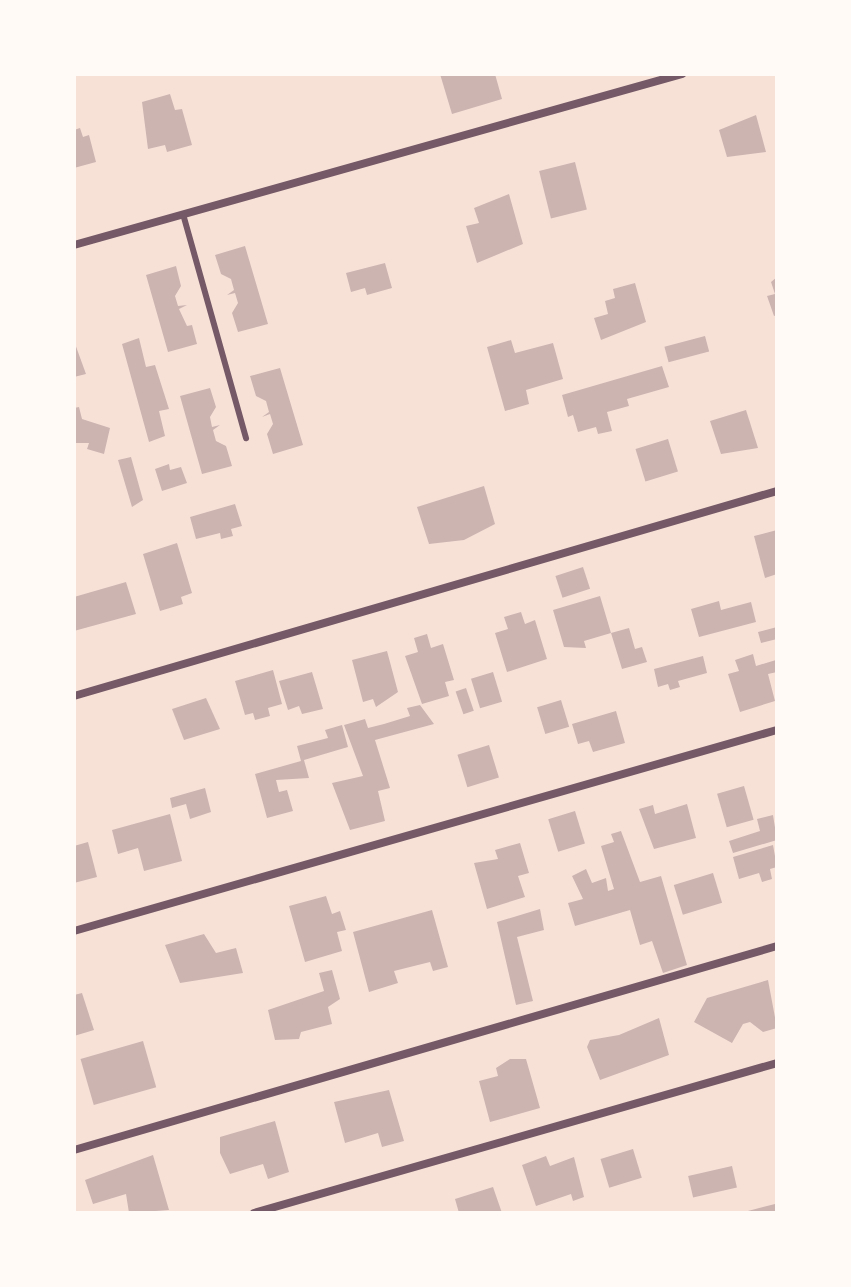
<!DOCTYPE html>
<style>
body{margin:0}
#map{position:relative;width:851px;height:1287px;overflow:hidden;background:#f7e1d7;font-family:Montserrat,sans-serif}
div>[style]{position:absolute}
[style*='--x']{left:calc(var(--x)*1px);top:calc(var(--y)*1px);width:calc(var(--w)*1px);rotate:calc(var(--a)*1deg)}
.building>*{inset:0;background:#ccb4b1;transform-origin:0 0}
.service>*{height:6px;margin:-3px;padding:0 3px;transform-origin:3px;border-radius:3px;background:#755966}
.minor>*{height:8px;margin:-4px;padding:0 4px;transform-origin:4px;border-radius:4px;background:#755966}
span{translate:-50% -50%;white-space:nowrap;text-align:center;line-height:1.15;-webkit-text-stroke:6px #fffaf5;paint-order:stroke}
.frame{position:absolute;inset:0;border:76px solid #fffaf5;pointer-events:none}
</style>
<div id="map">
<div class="building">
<i style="clip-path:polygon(440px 74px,495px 74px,502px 99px,452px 114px)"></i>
<i style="clip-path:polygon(170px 94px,175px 110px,182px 109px,192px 145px,167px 152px,165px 145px,148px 149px,142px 102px)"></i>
<i style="clip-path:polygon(756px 115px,766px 152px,727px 157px,719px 130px)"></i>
<i style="clip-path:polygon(80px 128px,83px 137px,89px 135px,96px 162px,74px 168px,74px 130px)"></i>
<i style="left:575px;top:162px;width:49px;height:37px;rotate:76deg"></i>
<i style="clip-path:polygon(509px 194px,523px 244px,477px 263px,466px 226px,479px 223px,474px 208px)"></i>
<i style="clip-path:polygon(245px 246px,268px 324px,238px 332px,232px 313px,238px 303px,235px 293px,227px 295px,234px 290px,231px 279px,221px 274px,215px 255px)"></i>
<i style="clip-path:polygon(385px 263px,392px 288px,367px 295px,365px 288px,351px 292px,346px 273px)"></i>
<i style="clip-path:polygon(176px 266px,181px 286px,175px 296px,178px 306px,187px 305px,179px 309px,187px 326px,192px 325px,197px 344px,168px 352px,146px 275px)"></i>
<i style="clip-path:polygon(777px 277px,777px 315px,774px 316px,767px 296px,775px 294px,771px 282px)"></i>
<i style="clip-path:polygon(635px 283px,646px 322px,601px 340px,594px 318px,608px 314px,605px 301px,615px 298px,613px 289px)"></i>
<i style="left:705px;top:336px;width:16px;height:42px;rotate:75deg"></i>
<i style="clip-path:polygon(139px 338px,146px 367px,155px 365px,169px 409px,159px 411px,165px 436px,149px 442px,122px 344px)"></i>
<i style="clip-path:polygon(511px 340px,515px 353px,553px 343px,563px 379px,526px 390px,529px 404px,505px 411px,487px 347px)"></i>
<i style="clip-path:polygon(74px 341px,86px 374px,74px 377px)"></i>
<i style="clip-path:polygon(662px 366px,669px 387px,627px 399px,629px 406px,607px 412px,612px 431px,598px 434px,596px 427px,578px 432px,573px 415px,568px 417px,562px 395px)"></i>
<i style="clip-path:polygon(280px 368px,303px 445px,273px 454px,267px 434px,273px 424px,270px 414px,262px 417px,269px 412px,266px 401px,256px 396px,250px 376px)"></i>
<i style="clip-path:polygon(210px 388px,216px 407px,210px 417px,212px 427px,220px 425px,213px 430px,216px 441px,226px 446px,232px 466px,202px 474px,180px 396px)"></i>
<i style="clip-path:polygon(79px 407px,82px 419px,110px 428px,104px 454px,87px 449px,89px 443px,74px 443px,74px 408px)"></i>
<i style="clip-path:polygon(746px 410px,758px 448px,721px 454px,710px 421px)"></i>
<i style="left:668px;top:439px;width:34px;height:34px;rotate:73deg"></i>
<i style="clip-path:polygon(131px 457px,143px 500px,132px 507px,118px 460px)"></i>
<i style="clip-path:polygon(169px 464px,170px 470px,181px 467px,187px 483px,162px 491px,155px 469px)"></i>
<i style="clip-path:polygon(484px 486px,495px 524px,464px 540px,429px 544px,417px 507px)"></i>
<i style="clip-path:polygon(235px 504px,242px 526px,231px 529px,233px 536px,221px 539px,220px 533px,196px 539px,190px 517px)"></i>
<i style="clip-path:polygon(777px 530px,777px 574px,765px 578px,754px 536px)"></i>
<i style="clip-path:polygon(177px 543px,192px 593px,181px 597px,183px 604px,160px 611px,143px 554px)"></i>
<i style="left:583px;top:567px;width:23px;height:29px;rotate:72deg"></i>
<i style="clip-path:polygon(126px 582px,136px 614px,74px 631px,74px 597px)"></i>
<i style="clip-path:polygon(600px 596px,611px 633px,584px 641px,586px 648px,564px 647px,553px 610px)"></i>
<i style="clip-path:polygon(719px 601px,721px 610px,751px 602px,756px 622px,699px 637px,691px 609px)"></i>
<i style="clip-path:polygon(521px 612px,525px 624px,535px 620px,547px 659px,507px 672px,495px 633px,508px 629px,504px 617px)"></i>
<i style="clip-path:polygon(777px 627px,777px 639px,761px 643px,758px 632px)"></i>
<i style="clip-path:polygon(629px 628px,635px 649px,642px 647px,647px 662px,622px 669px,611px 633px)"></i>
<i style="clip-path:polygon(427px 634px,431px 648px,443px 644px,454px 680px,445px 682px,449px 696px,422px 704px,405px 656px,418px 652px,414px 638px)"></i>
<i style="clip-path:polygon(387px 651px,398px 692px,376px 707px,373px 699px,363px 702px,352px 660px)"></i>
<i style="clip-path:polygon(753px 654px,756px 666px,776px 660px,777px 672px,768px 674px,775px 701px,740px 712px,728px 674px,739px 671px,735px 660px)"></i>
<i style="clip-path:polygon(703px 656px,707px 673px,678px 681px,680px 687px,670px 690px,668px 684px,658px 687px,654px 669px)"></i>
<i style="clip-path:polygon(273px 670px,282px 704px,268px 708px,270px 716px,255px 720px,253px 713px,245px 715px,235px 681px)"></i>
<i style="clip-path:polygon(312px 672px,323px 709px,302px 714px,299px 706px,288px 710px,279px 681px)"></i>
<i style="left:493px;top:672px;width:31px;height:23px;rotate:73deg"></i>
<i style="left:466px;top:688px;width:24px;height:11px;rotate:71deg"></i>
<i style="clip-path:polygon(206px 698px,220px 729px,184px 740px,172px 709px)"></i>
<i style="left:561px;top:700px;width:28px;height:25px;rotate:73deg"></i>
<i style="clip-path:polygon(420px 705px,434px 724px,375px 740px,390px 788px,378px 791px,385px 821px,350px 830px,332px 783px,363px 776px,344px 725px,365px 719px,368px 728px,384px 724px,410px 716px,407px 708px)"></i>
<i style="clip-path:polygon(616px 711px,625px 743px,593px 752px,589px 741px,578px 744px,572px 724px)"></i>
<i style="clip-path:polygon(342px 725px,348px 747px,304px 760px,309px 778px,276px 780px,279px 792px,287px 790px,293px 811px,267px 818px,255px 774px,301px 761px,297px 746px,328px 738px,325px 730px)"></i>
<i style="left:489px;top:745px;width:34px;height:33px;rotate:73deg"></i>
<i style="left:744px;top:786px;width:35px;height:28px;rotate:74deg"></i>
<i style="clip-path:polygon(205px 788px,211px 812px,190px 819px,186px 804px,172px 808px,170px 798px)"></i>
<i style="clip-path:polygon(687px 804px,696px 838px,654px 849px,639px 809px,653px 805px,655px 814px)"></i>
<i style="left:575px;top:811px;width:34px;height:28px;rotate:73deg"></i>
<i style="clip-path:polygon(170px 814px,182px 861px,144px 871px,138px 848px,118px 854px,112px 830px)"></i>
<i style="clip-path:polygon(773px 815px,777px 840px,733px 853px,729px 841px,760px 831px,757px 819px)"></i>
<i style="clip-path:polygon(621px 831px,640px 882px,661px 876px,687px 965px,663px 973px,652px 941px,640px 945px,630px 910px,575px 926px,568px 903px,583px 899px,572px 876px,586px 869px,592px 883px,606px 878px,608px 891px,614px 889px,601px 846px,614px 842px,611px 834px)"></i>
<i style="clip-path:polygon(88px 842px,97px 877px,74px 883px,74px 846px)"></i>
<i style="clip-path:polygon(520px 843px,529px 873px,518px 876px,525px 897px,487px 909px,474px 863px,498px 859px,495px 850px)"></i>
<i style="clip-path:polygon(773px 845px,777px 867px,770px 869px,772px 879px,762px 882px,759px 873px,739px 879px,733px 857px)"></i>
<i style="left:713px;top:873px;width:31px;height:41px;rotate:73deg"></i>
<i style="clip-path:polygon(326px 896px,332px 914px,340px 911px,346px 930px,337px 932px,342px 951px,305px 962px,289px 906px)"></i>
<i style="clip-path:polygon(540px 909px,544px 930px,517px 937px,533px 1001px,516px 1005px,497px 922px)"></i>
<i style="clip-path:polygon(432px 910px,448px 967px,433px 971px,430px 962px,394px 971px,398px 983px,369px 992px,353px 932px)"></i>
<i style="clip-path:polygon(204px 934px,216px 953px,236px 948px,243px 973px,180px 983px,165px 945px)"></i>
<i style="clip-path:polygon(332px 970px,340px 999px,328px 1007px,332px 1024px,301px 1032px,299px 1039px,275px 1040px,268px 1010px,324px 991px,319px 973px)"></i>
<i style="clip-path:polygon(768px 980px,777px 1028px,763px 1032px,750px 1022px,743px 1024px,732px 1043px,694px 1022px,707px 998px)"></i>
<i style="clip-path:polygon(82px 993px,94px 1030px,74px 1036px,74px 995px)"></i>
<i style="clip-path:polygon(659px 1018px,669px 1055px,600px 1080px,587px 1047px,590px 1040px,619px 1035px)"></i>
<i style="left:143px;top:1041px;width:48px;height:65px;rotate:74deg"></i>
<i style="clip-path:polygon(510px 1059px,526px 1059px,540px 1108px,490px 1122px,479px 1081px,498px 1076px,496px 1068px)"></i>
<i style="clip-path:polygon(389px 1090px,404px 1141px,382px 1147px,378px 1133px,345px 1143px,334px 1102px)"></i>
<i style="clip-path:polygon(275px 1121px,289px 1172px,268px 1179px,263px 1164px,230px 1174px,220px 1153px,220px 1137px)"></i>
<i style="left:633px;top:1149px;width:30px;height:34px;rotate:73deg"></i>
<i style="clip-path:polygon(153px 1155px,169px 1210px,129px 1213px,126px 1194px,93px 1204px,85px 1180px)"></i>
<i style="clip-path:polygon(546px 1156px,550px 1166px,574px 1157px,584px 1197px,573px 1201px,571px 1194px,536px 1206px,522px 1165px)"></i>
<i style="left:732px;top:1166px;width:22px;height:45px;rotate:77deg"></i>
<i style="clip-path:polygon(493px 1187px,502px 1213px,459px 1213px,455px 1199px)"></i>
<i style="clip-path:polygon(775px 1204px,777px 1213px,744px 1213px,744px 1212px)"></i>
</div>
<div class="service">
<i style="--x:183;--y:214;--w:233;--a:74.3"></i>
</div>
<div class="minor">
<i style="--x:74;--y:245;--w:632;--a:-15.71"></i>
<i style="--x:74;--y:696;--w:732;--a:-16.26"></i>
<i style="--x:74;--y:931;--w:731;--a:-15.96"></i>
<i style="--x:74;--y:1150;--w:732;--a:-16.18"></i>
<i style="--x:254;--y:1213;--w:544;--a:-16"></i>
</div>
<div class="frame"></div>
</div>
